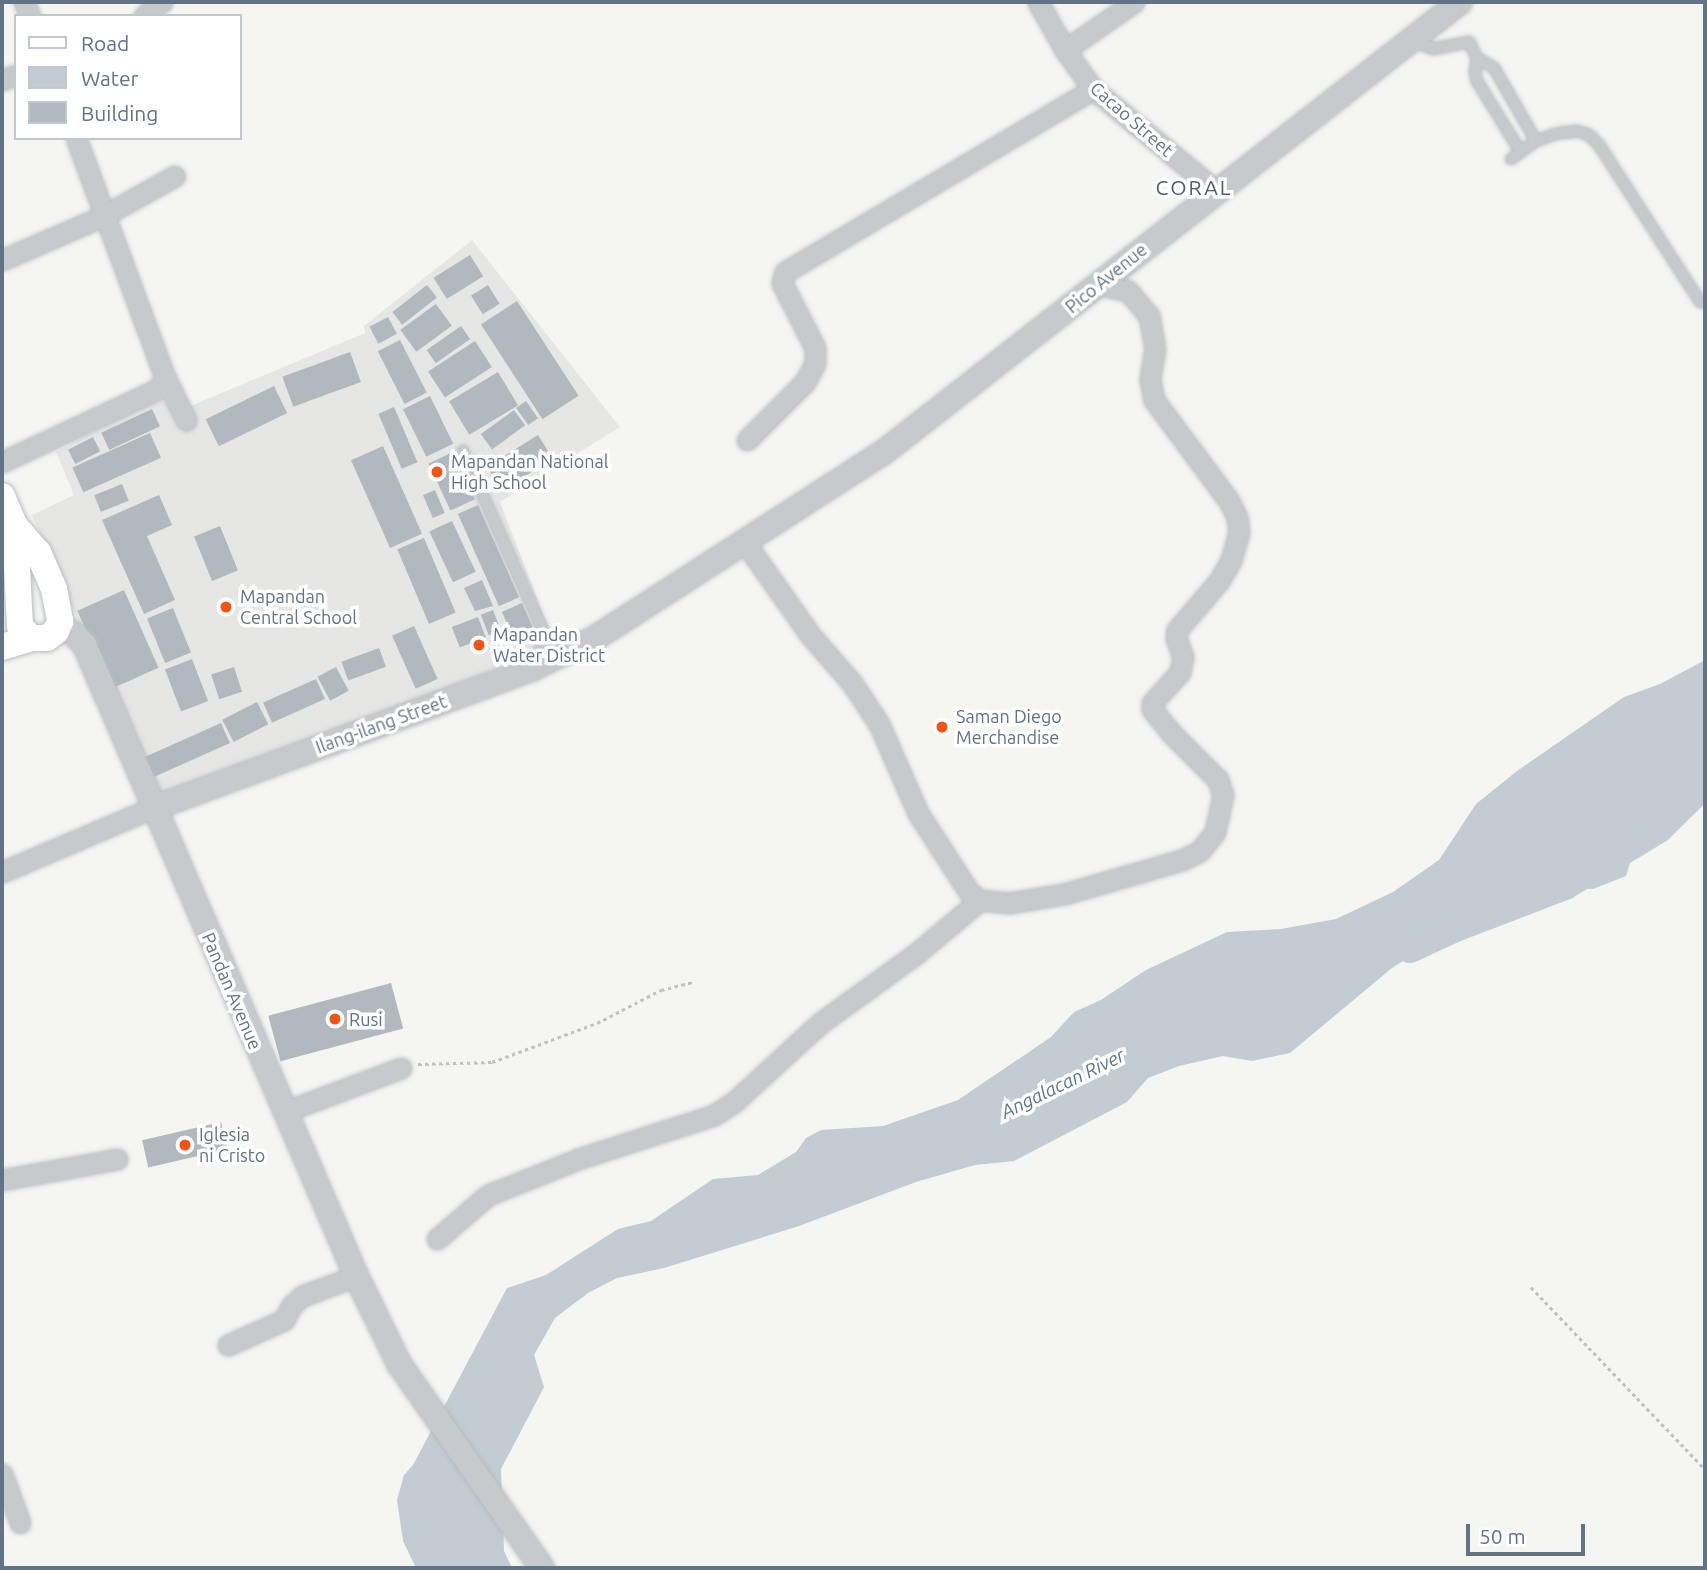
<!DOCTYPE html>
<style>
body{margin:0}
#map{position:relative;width:1707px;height:1570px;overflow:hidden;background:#f5f6f1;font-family:Ubuntu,sans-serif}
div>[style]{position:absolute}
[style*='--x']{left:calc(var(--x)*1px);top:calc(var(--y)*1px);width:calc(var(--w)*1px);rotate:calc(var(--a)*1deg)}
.built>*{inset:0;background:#e6e7e5}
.water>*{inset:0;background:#c2ccd2}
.river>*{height:28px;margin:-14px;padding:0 14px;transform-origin:14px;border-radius:14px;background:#c2ccd2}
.building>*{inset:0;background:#b1b8be;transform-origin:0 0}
.path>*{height:2.5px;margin-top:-1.25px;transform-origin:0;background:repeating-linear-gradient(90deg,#c0c1c3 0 3.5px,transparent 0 7px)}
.roads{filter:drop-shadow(0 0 2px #b8bdc2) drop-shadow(0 0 2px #b8bdc2)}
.service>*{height:10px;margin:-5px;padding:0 5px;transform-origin:5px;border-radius:5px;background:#c7cacd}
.minor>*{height:19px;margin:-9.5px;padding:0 9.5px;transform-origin:9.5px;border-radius:9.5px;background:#c7cacd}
.tertiary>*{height:23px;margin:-11.5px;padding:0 11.5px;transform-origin:11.5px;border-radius:11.5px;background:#c7cacd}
.secondary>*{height:26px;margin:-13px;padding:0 13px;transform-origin:13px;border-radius:13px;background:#fff}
.dots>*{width:19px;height:19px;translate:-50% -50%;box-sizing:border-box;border:4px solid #fff;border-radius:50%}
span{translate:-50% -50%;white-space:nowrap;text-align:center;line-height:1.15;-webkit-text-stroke:7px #fff;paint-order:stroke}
.street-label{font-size:18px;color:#617385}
.poi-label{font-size:18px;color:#617385}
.left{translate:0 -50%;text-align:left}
.water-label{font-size:19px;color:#5d7683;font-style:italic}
.quarter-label{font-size:21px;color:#505d69;letter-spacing:2px}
.frame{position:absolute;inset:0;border:4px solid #617385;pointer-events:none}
.legend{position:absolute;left:14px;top:14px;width:228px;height:126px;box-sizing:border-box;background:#fff;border:2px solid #c0c7ce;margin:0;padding:9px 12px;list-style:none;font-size:21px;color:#617385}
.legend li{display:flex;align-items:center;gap:14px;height:35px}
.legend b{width:35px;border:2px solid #c0c7ce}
.scale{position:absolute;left:1466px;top:1524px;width:119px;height:32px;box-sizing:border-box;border:4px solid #617385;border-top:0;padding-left:9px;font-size:21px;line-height:24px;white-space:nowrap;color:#617385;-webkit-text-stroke:5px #fff;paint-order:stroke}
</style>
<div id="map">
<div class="built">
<i style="clip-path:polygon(472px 240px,620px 427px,500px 502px,555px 644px,462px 683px,156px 797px,32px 515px,74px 495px,56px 452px,155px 398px,181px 410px,365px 333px,364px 326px)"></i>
</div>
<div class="water">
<i style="clip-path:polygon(1705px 660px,1705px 772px,1640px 830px,1626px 876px,1593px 889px,1552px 888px,1508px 912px,1488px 919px,1469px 919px,1392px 968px,1290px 1053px,1252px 1061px,1223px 1056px,1179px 1066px,1148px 1078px,1127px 1102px,1014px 1161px,975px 1165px,916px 1182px,799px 1226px,664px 1268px,617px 1278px,588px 1293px,555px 1318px,534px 1355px,544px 1387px,501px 1469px,504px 1551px,512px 1568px,416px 1568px,403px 1541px,397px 1500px,404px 1475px,413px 1465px,507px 1288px,546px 1275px,618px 1229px,651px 1221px,713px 1179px,758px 1175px,796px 1152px,806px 1138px,821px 1130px,883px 1126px,958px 1100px,1051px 1037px,1074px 1012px,1101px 1000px,1146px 970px,1227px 932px,1281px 929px,1336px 919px,1393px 892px,1439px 860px,1476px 804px,1517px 771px,1624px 697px,1660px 684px)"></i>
</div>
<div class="river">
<i style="--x:1410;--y:949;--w:47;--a:-24.9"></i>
<i style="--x:1453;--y:929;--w:120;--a:-21"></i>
<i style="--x:1565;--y:886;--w:110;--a:-31.2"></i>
<i style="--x:1659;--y:829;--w:64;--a:-44.4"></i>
</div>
<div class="building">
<i style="left:470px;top:255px;width:25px;height:43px;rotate:58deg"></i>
<i style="left:427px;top:285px;width:16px;height:44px;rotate:52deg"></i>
<i style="left:488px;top:285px;width:22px;height:20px;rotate:58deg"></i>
<i style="left:517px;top:301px;width:113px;height:43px;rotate:57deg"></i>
<i style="left:436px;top:304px;width:27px;height:44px;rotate:54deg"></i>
<i style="left:388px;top:317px;width:19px;height:21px;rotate:62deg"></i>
<i style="left:461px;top:326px;width:16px;height:42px;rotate:55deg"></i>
<i style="left:400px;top:340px;width:59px;height:25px;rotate:63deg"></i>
<i style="left:475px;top:341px;width:31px;height:56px;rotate:57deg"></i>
<i style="left:350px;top:352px;width:32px;height:72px;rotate:70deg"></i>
<i style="left:498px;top:372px;width:39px;height:57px;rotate:59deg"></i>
<i style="left:274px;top:386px;width:30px;height:76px;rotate:64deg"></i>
<i style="left:430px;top:396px;width:53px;height:30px;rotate:64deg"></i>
<i style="left:526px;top:401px;width:21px;height:12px;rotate:55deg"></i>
<i style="left:394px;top:407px;width:60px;height:17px;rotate:67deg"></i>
<i style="left:152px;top:409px;width:19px;height:56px;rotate:65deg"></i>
<i style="left:514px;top:410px;width:19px;height:41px;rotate:54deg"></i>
<i style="left:150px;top:433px;width:27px;height:85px;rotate:66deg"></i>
<i style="left:538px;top:435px;width:28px;height:60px;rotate:58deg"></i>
<i style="left:93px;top:437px;width:16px;height:28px;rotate:63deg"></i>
<i style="left:383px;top:446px;width:96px;height:35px;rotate:66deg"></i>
<i style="left:453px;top:452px;width:52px;height:27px;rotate:65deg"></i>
<i style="left:122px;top:484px;width:18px;height:30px;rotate:68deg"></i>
<i style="left:435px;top:490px;width:25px;height:13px;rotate:67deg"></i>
<i style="clip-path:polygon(159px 495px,172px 525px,147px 536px,175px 600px,144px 614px,102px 520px)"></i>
<i style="left:478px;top:505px;width:101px;height:22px;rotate:66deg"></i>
<i style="left:452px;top:521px;width:56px;height:25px;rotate:65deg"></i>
<i style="left:220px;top:526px;width:48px;height:28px;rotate:68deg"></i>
<i style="left:424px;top:538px;width:81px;height:29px;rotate:67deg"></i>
<i style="clip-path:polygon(482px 580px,493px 606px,475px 611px,464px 588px)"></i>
<i style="left:124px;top:590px;width:85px;height:51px;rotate:66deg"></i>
<i style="left:522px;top:603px;width:32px;height:22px;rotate:66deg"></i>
<i style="left:173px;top:608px;width:48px;height:28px;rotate:68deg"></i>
<i style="left:493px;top:610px;width:22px;height:13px;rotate:69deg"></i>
<i style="left:478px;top:617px;width:22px;height:28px;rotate:69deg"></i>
<i style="left:414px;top:626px;width:58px;height:24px;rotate:66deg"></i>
<i style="left:379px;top:648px;width:20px;height:40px;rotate:70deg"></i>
<i style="left:192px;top:659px;width:45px;height:29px;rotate:69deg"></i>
<i style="left:234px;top:667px;width:26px;height:24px;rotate:72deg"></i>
<i style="left:336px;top:667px;width:27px;height:21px;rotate:62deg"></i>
<i style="left:316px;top:679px;width:22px;height:58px;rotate:66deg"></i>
<i style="left:257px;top:702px;width:25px;height:39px;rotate:63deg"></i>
<i style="left:221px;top:723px;width:22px;height:94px;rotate:66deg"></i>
<i style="left:391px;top:983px;width:47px;height:127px;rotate:75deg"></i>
<i style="left:221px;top:1122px;width:28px;height:81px;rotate:77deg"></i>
</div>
<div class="path">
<i style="--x:418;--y:1064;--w:74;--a:-1.5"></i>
<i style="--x:492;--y:1062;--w:112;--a:-20.4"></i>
<i style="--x:597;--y:1023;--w:72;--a:-27.3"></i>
<i style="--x:661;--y:990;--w:34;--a:-14"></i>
<i style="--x:1531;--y:1287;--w:252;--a:46.3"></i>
</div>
<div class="roads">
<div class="service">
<i style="--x:1411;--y:40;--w:24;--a:22"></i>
<i style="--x:1433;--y:49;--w:37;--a:-11"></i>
<i style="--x:1469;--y:42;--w:18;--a:63"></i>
<i style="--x:1477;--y:58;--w:15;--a:98"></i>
<i style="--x:1475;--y:73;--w:8;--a:76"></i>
<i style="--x:1477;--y:81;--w:82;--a:58.4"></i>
<i style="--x:1477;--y:58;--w:20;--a:30"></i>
<i style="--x:1494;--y:68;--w:84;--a:60.1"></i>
<i style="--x:1511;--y:159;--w:31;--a:-36"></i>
<i style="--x:1536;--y:141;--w:20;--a:-20"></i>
<i style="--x:1555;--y:134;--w:22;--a:-8"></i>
<i style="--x:1577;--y:131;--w:13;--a:18"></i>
<i style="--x:1589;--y:135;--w:14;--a:45"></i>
<i style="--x:1599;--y:145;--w:187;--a:57.2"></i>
<i style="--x:463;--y:451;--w:204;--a:66"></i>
<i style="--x:546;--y:637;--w:26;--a:115"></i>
</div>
<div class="minor">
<i style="--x:24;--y:2;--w:15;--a:67"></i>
<i style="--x:1038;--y:2;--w:55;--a:60.6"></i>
<i style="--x:1065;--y:50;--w:48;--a:54.3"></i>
<i style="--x:1093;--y:89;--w:158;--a:39.6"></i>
<i style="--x:144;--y:16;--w:23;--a:-38"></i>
<i style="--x:1065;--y:50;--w:84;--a:-34.8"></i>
<i style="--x:2;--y:80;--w:15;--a:-20"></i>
<i style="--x:76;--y:138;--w:255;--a:69.6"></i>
<i style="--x:165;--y:377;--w:48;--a:64"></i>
<i style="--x:2;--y:260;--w:110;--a:-23.5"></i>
<i style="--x:103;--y:216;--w:82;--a:-29.1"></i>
<i style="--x:747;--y:440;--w:82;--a:-45"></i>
<i style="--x:805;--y:382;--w:21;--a:-62"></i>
<i style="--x:815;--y:363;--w:15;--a:-90"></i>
<i style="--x:815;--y:348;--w:73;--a:-116.9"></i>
<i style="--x:782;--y:283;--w:11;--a:-75"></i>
<i style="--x:785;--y:272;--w:358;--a:-30.7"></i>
<i style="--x:2;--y:462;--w:172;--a:-25.1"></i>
<i style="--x:158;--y:389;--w:14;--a:-60"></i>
<i style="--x:744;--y:541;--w:115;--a:54.9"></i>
<i style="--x:810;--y:635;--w:64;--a:48.8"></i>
<i style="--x:852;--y:683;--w:49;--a:56.6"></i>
<i style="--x:879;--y:724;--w:97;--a:66.3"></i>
<i style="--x:918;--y:813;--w:94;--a:57.2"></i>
<i style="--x:969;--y:892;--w:14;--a:36"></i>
<i style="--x:980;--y:900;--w:29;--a:6"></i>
<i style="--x:1009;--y:903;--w:56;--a:-9.3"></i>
<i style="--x:1064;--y:894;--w:123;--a:-16.1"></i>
<i style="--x:1182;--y:860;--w:20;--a:-27"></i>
<i style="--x:1200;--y:851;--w:24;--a:-52"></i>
<i style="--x:1215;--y:832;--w:38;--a:-78"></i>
<i style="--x:1223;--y:795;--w:16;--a:-108"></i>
<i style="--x:1218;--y:780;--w:65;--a:-135"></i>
<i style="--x:1172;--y:734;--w:32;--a:-129"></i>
<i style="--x:1152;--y:709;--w:6;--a:-90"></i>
<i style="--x:1152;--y:703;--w:42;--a:-47.9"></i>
<i style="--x:1180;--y:672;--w:15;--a:-79"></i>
<i style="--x:1183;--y:657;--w:20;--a:-110"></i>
<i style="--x:1176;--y:638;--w:8;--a:-83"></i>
<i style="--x:1177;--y:630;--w:65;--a:-49.4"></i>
<i style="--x:1219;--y:581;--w:24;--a:-60"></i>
<i style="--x:1231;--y:560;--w:29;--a:-74"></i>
<i style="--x:1239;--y:532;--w:15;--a:-98"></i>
<i style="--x:1237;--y:517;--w:18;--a:-117"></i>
<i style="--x:1229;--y:501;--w:126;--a:-126.6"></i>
<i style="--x:1154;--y:400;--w:21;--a:-101"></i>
<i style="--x:1150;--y:379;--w:30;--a:-81"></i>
<i style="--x:1155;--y:349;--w:34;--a:-100"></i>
<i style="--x:1149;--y:316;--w:33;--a:-130"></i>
<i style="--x:1128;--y:291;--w:30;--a:-168"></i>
<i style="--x:2;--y:872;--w:163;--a:-23.1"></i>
<i style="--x:284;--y:1112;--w:125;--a:-20.6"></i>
<i style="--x:2;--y:1180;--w:117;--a:-10.3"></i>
<i style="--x:437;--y:1239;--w:67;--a:-40.8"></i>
<i style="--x:488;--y:1195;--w:100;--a:-21.7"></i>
<i style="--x:581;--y:1158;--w:140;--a:-17.9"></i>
<i style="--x:714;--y:1115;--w:24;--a:-33"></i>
<i style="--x:734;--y:1102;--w:115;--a:-42.5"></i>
<i style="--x:819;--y:1024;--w:121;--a:-35.9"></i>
<i style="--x:917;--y:953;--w:82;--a:-40.1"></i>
<i style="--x:228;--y:1345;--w:61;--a:-24.1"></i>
<i style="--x:284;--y:1320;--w:16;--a:-63"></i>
<i style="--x:291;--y:1306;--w:15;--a:-42"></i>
<i style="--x:302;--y:1296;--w:58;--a:-20.3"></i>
<i style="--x:2;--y:1474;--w:52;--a:69.8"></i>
</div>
<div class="tertiary">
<i style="--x:58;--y:627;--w:15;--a:20"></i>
<i style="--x:72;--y:632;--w:17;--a:45"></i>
<i style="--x:84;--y:644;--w:688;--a:66.71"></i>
<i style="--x:356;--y:1276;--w:98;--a:64"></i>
<i style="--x:399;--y:1364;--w:249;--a:55"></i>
<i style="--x:152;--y:808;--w:405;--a:-20.2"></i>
<i style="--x:532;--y:668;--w:69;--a:-25.8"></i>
<i style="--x:594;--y:638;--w:344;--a:-32.8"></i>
<i style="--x:883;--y:452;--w:731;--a:-38"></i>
</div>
<div class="secondary">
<i style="--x:2;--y:496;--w:33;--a:67"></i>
<i style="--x:15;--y:526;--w:35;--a:49"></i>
<i style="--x:38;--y:552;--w:40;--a:66.6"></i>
<i style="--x:54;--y:589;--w:33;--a:79"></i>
<i style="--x:60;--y:621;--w:11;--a:112"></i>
<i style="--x:56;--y:631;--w:11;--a:142"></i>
<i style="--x:47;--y:638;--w:16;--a:180"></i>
<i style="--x:31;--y:638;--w:16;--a:-133"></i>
<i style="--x:20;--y:626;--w:100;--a:-92.9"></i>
<i style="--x:2;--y:647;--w:30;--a:-17"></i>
</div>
</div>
<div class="dots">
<i style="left:437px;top:472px;background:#f35414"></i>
<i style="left:226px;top:607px;background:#f35414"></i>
<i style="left:479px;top:645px;background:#f35414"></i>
<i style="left:942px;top:727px;background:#f35414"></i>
<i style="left:335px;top:1019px;background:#f35414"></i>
<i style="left:185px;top:1145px;background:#f35414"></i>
</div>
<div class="street-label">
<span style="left:1132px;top:119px;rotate:41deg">Cacao Street</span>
<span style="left:1106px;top:278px;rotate:-39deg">Pico Avenue</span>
<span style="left:381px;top:724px;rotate:-20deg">Ilang-ilang Street</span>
<span style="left:232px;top:991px;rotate:67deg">Pandan Avenue</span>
</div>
<div class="poi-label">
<span class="left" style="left:451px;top:472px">Mapandan National<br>High School</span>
<span class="left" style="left:240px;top:607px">Mapandan<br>Central School</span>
<span class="left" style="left:493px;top:645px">Mapandan<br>Water District</span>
<span class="left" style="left:956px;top:727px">Saman Diego<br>Merchandise</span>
<span class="left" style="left:349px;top:1019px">Rusi</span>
<span class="left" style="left:199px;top:1145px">Iglesia<br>ni Cristo</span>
</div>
<div class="water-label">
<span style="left:1063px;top:1084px;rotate:-26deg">Angalacan River</span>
</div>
<div class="quarter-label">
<span style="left:1194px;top:187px">CORAL</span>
</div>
<div class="frame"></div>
<ul class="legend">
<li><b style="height:9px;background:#fff"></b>Road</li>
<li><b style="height:19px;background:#c2ccd2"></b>Water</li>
<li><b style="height:19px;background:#b1b8be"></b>Building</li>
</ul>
<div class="scale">50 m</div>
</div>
